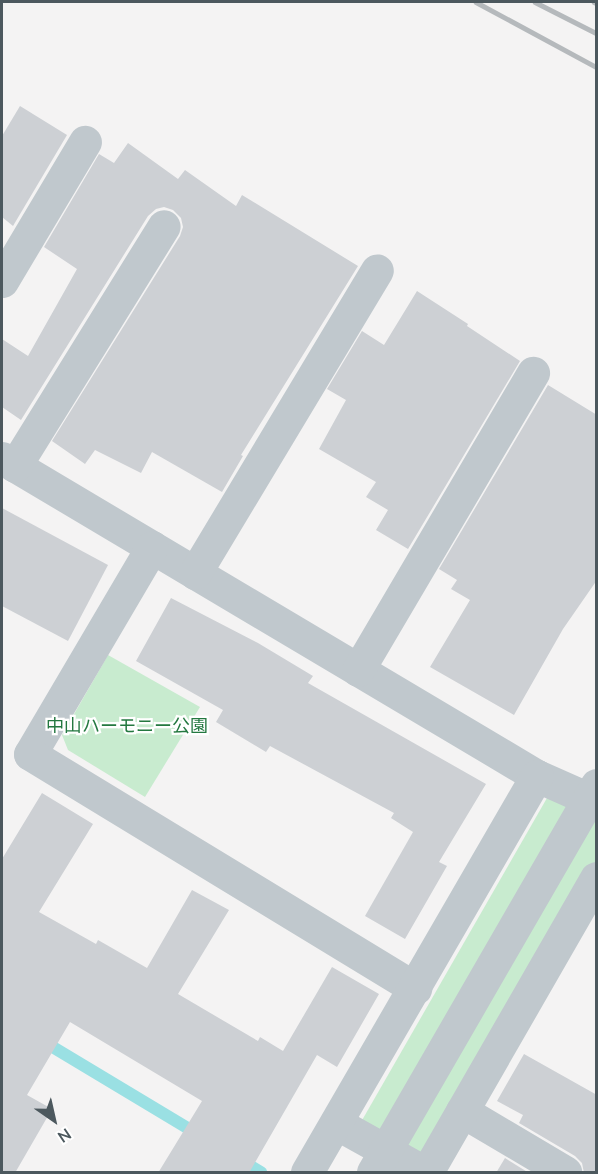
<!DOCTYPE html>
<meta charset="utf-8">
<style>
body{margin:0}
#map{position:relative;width:598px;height:1174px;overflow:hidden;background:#f4f3f3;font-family:"Nunito Sans","Noto Sans JP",sans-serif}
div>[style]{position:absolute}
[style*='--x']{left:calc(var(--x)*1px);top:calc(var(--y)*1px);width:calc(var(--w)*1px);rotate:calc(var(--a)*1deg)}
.green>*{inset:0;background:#c8ebcf}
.stream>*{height:12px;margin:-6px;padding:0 6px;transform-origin:6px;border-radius:6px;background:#9ae0e3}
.building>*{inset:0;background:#cdd0d4}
.minor>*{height:33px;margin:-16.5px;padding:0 16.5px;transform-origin:16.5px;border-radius:16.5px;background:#c0c8cd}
.rail>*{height:4.5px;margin:-2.25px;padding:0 2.25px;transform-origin:2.25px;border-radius:2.25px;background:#b5b9bc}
.tertiary-bridge>*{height:33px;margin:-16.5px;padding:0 16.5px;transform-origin:16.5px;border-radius:16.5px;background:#c0c8cd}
span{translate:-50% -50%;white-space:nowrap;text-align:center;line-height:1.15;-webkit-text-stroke:4.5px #fff;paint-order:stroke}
.park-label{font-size:18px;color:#247840}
.frame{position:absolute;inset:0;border:3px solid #4c585e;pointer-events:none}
.north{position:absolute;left:24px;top:1090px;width:60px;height:60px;-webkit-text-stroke:4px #fff;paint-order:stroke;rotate:146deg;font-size:16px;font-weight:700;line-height:24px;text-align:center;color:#4c585e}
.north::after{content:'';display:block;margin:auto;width:21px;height:27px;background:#4c585e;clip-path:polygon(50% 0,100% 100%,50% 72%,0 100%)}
</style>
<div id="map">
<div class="green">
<i style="clip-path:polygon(108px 655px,200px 707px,145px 797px,68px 750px,62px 735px)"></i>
<i style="clip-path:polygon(551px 791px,596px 810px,596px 862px,420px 1167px,357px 1129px)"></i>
</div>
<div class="stream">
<i style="--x:41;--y:1040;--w:184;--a:31"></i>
<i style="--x:239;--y:1159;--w:26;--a:31"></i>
</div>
<div class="building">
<i style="clip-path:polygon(20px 106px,67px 135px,13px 226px,2px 217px,2px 136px)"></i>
<i style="clip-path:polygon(128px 143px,178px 179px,185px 170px,236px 206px,242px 195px,358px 266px,241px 455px,243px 456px,222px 492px,152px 452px,141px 473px,95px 450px,85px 464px,52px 441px,180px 236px,183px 227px,181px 218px,173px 210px,164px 207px,156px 209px,148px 216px,21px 420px,2px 407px,2px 339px,28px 356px,77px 269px,44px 247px,99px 154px,114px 163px)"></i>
<i style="clip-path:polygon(417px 291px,468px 324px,467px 326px,520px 361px,408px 549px,376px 530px,388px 510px,366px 497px,376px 482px,319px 449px,346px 400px,327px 389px,362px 331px,384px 345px)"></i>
<i style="clip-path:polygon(548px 385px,597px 415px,597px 580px,563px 629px,514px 715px,430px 667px,470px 600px,451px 589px,457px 580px,439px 569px)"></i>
<i style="clip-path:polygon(2px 508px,108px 565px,68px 641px,2px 606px)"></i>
<i style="clip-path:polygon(171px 598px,258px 643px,313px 676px,308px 683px,486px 784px,439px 862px,447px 866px,405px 939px,365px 916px,413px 832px,391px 818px,394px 813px,270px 746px,266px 752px,216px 722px,223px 710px,136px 661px)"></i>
<i style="clip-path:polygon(42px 793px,93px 824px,39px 912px,96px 944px,98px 940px,147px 968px,192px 890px,229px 910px,178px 994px,258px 1041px,260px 1037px,283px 1051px,332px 967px,379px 994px,337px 1067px,317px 1055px,249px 1173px,158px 1173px,202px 1101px,70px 1022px,27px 1095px,52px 1109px,15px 1173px,2px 1173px,2px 859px)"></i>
<i style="clip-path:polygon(524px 1054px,597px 1095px,597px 1173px,584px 1173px,582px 1163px,575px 1156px,519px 1123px,523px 1115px,497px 1101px)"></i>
<i style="clip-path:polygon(505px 1158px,529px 1173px,496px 1173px)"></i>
</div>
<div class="minor">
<i style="--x:2;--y:281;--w:162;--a:-59.2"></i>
<i style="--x:2;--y:458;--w:622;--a:30.73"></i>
<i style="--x:537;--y:776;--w:64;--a:23.8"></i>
<i style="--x:15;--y:466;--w:282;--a:-58.2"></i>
<i style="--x:152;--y:547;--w:240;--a:120.5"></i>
<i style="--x:30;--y:754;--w:451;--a:31.3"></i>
<i style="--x:195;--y:573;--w:353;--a:-59"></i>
<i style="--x:358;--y:670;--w:345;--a:-59.5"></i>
<i style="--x:462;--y:1111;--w:120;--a:30.6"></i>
<i style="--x:336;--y:1123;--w:101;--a:29.1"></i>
<i style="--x:307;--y:1172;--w:458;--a:-59.9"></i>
<i style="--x:427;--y:1172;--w:339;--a:-60.1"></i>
</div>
<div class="rail">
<i style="--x:476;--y:2;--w:136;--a:28.4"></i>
<i style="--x:535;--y:2;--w:68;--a:26.9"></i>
<i style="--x:594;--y:2;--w:2;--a:27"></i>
</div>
<div class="tertiary-bridge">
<i style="--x:373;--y:1172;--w:447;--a:-60"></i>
</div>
<div class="park-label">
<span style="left:127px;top:726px">中山ハーモニー公園</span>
</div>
<div class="frame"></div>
<div class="north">N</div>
</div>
